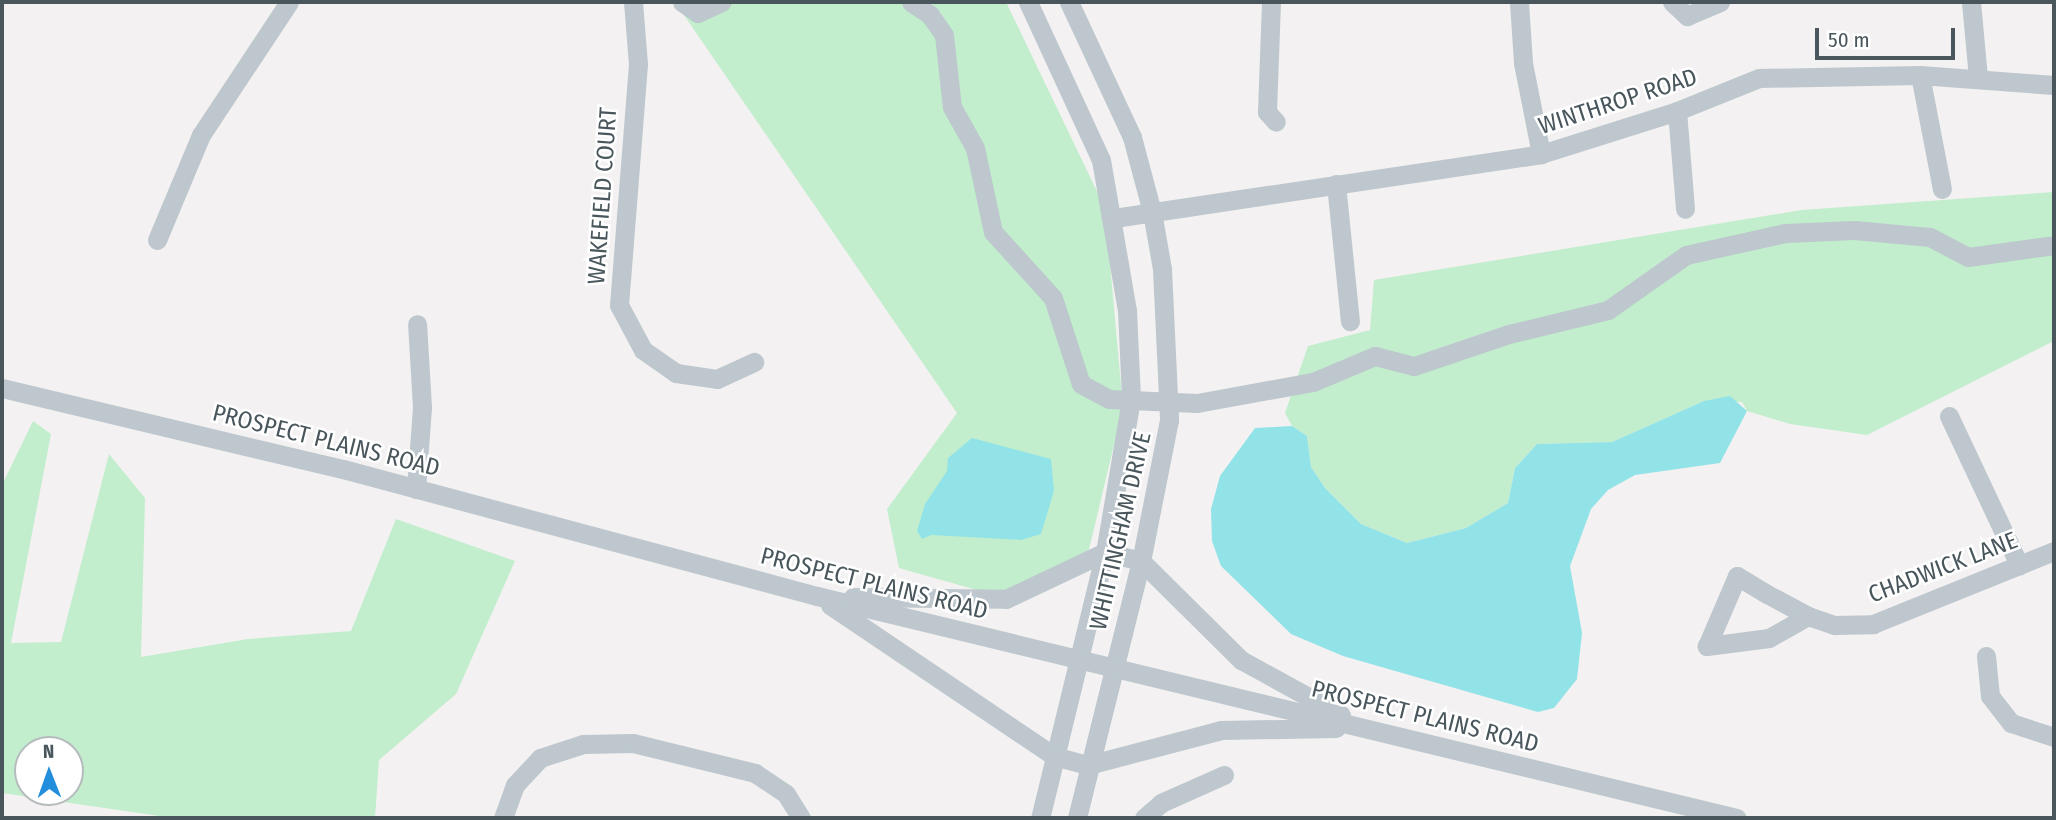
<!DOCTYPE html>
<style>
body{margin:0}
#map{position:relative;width:2056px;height:820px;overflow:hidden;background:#f3f1f1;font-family:"Fira Sans Condensed",sans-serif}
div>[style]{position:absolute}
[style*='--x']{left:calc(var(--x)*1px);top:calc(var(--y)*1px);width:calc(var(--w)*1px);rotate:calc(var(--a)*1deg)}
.green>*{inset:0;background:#c2eecd}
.water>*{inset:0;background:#91e3e8}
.minor>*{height:19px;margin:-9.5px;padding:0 9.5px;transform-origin:9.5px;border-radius:9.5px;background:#bdc7cd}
span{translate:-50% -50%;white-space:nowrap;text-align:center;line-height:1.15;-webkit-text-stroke:5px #fff;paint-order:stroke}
.street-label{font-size:24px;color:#49575d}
.frame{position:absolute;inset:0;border:4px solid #49575d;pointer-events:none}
.north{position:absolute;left:14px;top:736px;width:70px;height:70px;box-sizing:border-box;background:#fff;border:2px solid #b6bcbe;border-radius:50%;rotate:359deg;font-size:19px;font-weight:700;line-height:28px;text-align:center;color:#49575d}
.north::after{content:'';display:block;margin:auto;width:24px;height:32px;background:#228edc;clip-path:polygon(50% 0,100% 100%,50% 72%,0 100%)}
.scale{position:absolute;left:1815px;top:28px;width:140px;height:32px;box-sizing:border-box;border:4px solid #49575d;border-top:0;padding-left:9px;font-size:21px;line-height:24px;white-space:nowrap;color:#49575d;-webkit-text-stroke:5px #fff;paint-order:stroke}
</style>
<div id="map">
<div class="green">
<i style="clip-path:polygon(675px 2px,1006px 2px,1105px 208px,1123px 407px,1086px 562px,1005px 598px,899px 568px,887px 509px,957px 413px)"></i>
<i style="clip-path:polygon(2054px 192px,2054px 341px,1867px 435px,1790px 424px,1747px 411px,1742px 402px,1704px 401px,1612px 442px,1537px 444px,1515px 468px,1508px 503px,1466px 528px,1407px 543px,1361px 524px,1325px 488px,1311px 467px,1307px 436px,1292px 426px,1285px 413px,1308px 346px,1370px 330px,1374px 280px,1802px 210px)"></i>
<i style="clip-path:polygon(evenodd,33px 421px,51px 434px,11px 643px,61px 642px,109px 454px,145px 498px,141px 657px,248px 639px,351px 631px,396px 519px,515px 561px,456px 694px,379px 760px,375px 818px,173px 818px,2px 793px,2px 485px,33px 421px,28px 750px,70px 750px,70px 792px,28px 792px,28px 750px)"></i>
</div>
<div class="water">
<i style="clip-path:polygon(1730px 396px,1747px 411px,1720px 463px,1635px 475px,1608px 490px,1591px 509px,1570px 566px,1582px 633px,1577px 679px,1554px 708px,1538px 712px,1343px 656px,1291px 634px,1221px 566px,1212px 541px,1211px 509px,1220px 476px,1255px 428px,1292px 426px,1307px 436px,1311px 467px,1325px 488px,1361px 524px,1407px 543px,1466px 528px,1508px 503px,1515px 468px,1537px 444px,1612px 442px,1704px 401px)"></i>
<i style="clip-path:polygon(972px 438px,1051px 459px,1054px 491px,1041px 534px,1021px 540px,931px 535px,922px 539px,917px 531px,925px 504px,947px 471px,948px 458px)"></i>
</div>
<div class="minor">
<i style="--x:633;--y:2;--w:62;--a:85.4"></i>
<i style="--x:638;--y:64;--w:242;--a:94.5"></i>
<i style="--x:619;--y:305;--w:51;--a:61.9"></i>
<i style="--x:643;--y:350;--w:40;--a:34.9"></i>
<i style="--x:676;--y:373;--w:41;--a:8.3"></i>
<i style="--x:717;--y:379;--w:41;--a:-24.7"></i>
<i style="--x:682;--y:2;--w:19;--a:35"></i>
<i style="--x:698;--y:13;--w:26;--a:-25"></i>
<i style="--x:911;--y:2;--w:23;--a:34"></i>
<i style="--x:930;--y:15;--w:24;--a:55"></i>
<i style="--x:944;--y:35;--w:72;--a:83.7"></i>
<i style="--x:952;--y:107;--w:47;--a:60.7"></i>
<i style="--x:975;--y:148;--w:86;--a:77.9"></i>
<i style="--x:993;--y:232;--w:89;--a:47.7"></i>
<i style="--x:1053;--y:298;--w:90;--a:72"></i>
<i style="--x:1081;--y:384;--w:32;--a:28"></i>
<i style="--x:1109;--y:399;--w:88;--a:2.6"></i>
<i style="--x:1197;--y:403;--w:118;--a:-10.3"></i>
<i style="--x:1313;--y:382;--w:67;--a:-22.8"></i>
<i style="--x:1375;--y:356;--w:40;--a:14.4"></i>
<i style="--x:1414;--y:366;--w:100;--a:-18.6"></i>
<i style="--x:1509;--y:334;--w:102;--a:-13.6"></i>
<i style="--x:1608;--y:310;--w:95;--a:-35.2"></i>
<i style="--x:1686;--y:255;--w:101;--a:-12.5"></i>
<i style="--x:1785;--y:233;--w:69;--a:-2.5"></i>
<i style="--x:1854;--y:230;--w:76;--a:5.3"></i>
<i style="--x:1930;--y:237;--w:43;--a:27.8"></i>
<i style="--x:1968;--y:257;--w:87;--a:-7.9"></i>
<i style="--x:1028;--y:2;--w:174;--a:65.2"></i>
<i style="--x:1101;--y:160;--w:152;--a:80.2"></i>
<i style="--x:1127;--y:310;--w:89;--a:87.4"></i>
<i style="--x:1131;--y:399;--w:155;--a:99.6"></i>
<i style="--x:1105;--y:552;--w:274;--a:103.7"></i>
<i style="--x:1069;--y:2;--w:149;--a:65"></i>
<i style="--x:1132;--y:137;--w:78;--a:75.1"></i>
<i style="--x:1152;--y:212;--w:58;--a:80"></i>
<i style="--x:1162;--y:269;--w:151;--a:87.3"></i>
<i style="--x:1169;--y:420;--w:144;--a:101.2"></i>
<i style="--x:1141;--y:561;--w:265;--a:104"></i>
<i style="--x:1271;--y:2;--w:110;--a:92.1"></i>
<i style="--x:1267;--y:112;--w:13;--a:48"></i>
<i style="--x:1519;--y:2;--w:61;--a:86.2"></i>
<i style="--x:1523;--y:63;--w:93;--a:78.8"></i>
<i style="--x:1672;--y:2;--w:21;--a:43"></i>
<i style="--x:1687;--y:16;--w:36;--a:-23"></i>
<i style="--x:1971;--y:2;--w:76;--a:84.7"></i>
<i style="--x:1920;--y:75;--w:116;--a:79.1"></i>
<i style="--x:1677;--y:111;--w:98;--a:85.3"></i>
<i style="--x:1336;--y:184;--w:138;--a:84.2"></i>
<i style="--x:1114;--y:218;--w:432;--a:-8.5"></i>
<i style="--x:1541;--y:154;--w:143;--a:-17.5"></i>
<i style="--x:1677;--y:111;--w:88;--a:-21.9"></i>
<i style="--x:1759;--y:78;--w:161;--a:-1.1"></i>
<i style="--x:1920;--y:75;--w:134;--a:4.3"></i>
<i style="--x:157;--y:240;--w:114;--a:-67.3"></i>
<i style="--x:201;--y:135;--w:159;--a:-56.5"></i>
<i style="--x:2;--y:388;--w:350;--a:13.4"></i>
<i style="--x:343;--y:469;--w:491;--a:15"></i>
<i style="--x:817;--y:596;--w:946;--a:13.57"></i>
<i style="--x:1949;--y:416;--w:165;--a:64.8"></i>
<i style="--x:416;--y:489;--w:82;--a:-85.8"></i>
<i style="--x:422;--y:407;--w:83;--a:-93.4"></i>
<i style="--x:1737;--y:576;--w:35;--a:31"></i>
<i style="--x:1767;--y:594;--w:47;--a:28.2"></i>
<i style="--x:1808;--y:616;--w:45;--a:150.6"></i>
<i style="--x:1769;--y:638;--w:63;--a:172.6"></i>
<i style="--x:1707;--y:646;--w:76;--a:-66.8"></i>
<i style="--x:853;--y:597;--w:153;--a:0.7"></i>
<i style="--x:1006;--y:599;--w:110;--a:-25.4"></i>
<i style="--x:1105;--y:552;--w:37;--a:14"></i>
<i style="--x:1141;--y:561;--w:141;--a:44.7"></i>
<i style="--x:1241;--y:660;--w:114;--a:28.8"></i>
<i style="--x:830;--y:605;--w:270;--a:34"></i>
<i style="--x:1054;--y:756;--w:35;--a:15"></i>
<i style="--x:1088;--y:765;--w:138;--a:-14.7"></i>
<i style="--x:1221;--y:730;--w:115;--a:-1"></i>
<i style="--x:1808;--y:616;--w:28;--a:19"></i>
<i style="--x:1834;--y:625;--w:39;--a:-1"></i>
<i style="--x:1873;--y:624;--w:195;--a:-22"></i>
<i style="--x:1986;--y:656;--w:40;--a:84.3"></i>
<i style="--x:1990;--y:696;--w:34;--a:52"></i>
<i style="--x:2011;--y:723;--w:45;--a:18"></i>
<i style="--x:503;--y:818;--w:35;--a:-70"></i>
<i style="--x:515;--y:785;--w:37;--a:-47"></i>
<i style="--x:540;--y:758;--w:45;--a:-18"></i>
<i style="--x:583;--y:744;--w:50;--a:-1.1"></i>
<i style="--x:633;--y:743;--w:126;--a:13.8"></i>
<i style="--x:755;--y:773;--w:37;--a:34"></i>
<i style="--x:786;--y:794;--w:28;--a:58"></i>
<i style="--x:1144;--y:818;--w:23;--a:-41"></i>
<i style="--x:1161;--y:803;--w:69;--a:-24"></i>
</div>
<div class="street-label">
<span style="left:1618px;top:102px;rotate:-18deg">WINTHROP ROAD</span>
<span style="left:603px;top:196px;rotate:-86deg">WAKEFIELD COURT</span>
<span style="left:326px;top:441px;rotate:14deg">PROSPECT PLAINS ROAD</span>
<span style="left:1121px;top:531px;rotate:-77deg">WHITTINGHAM DRIVE</span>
<span style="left:1943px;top:568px;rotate:-21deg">CHADWICK LANE</span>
<span style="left:874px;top:584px;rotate:14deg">PROSPECT PLAINS ROAD</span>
<span style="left:1425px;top:717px;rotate:14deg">PROSPECT PLAINS ROAD</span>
</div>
<div class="frame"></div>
<div class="north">N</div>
<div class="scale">50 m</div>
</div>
